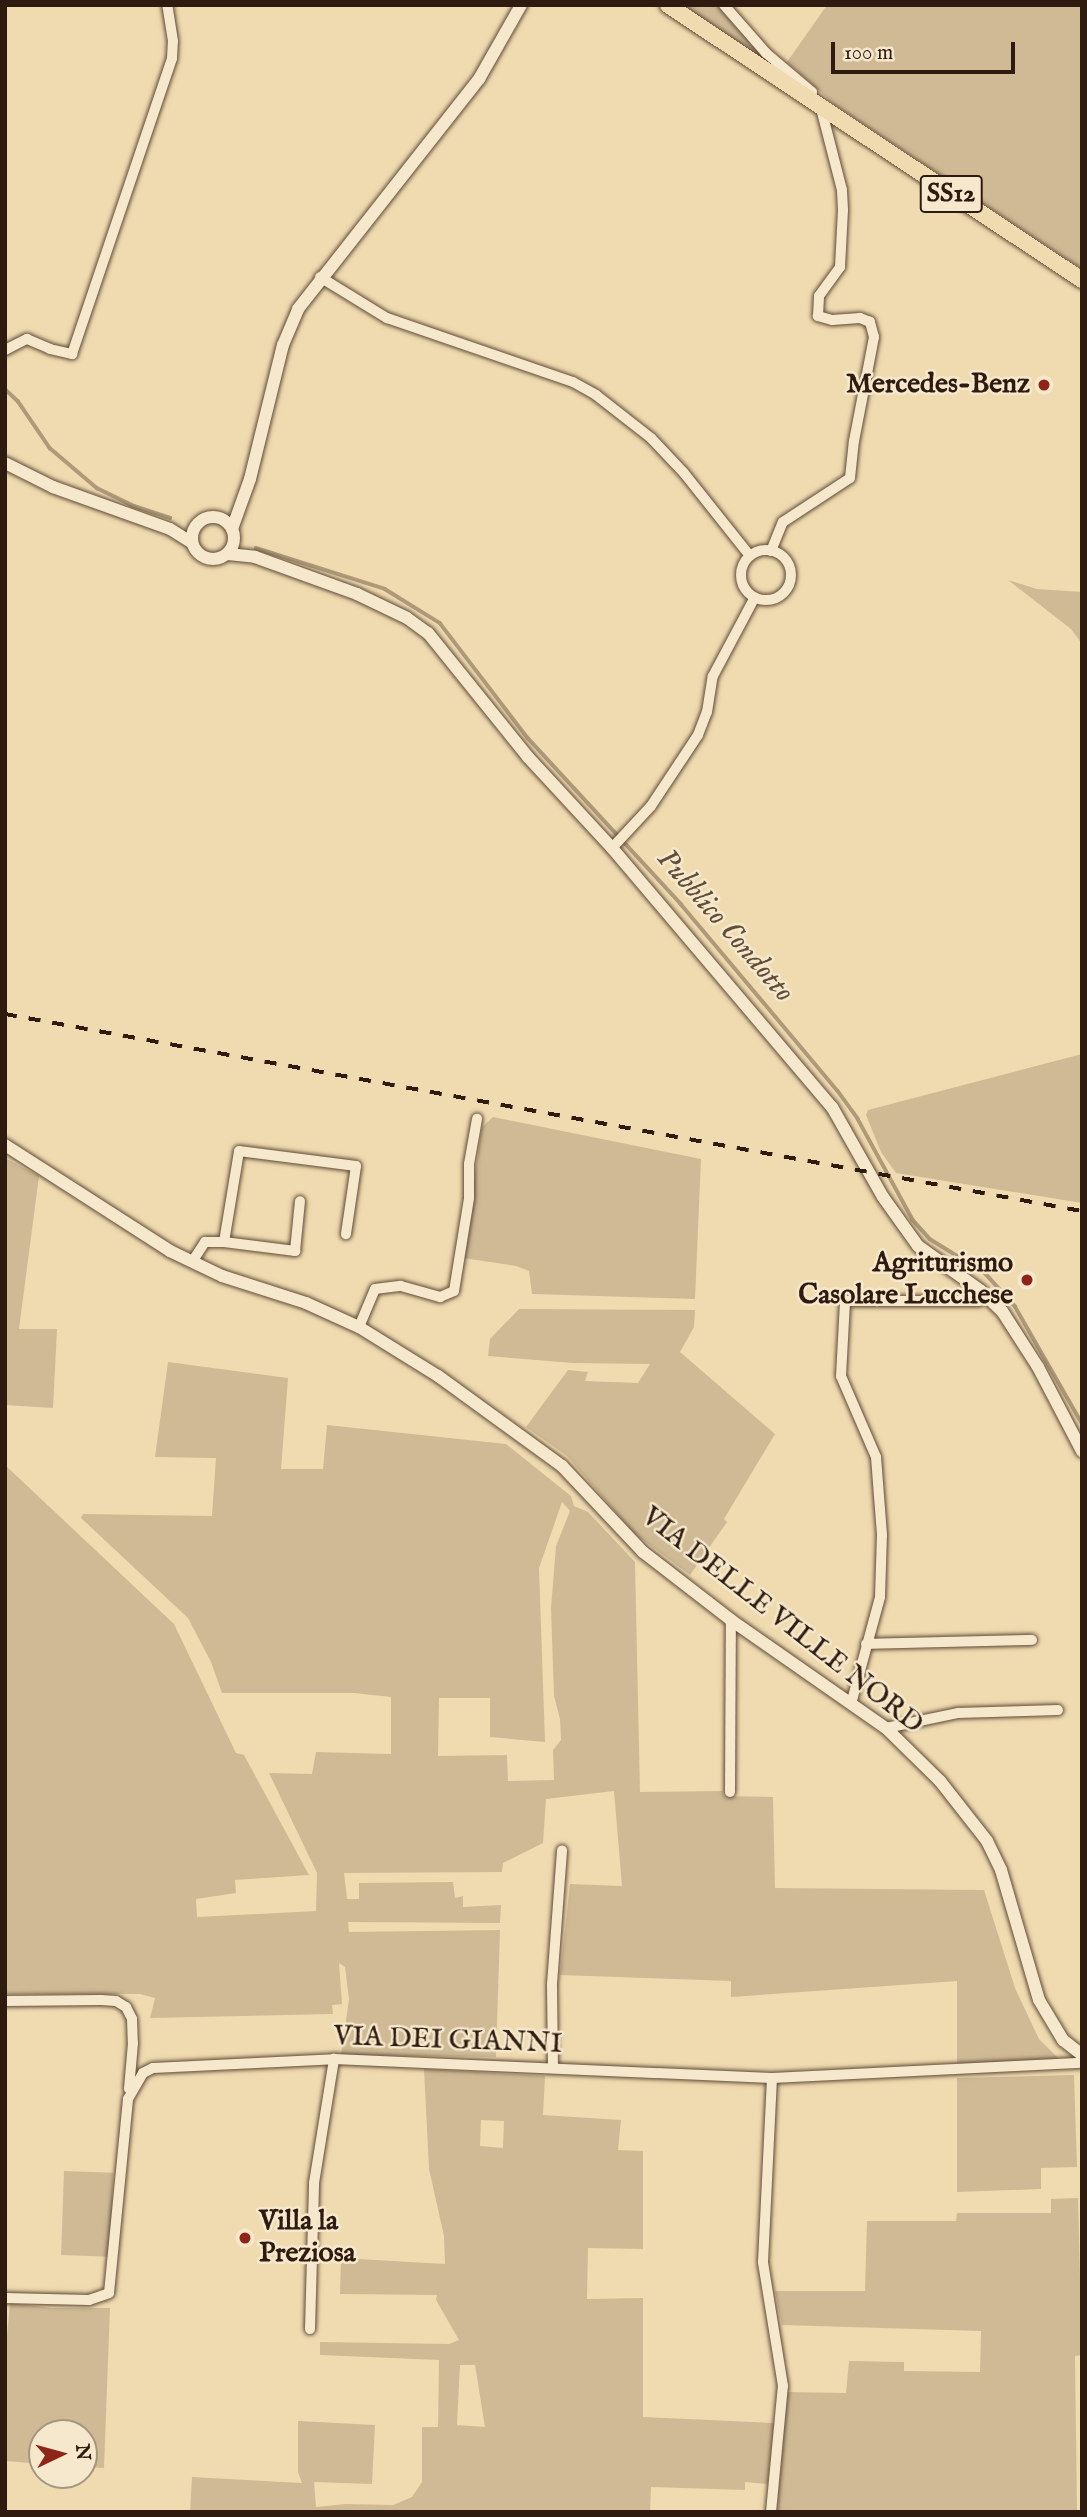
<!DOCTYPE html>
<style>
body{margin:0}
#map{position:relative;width:1087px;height:2517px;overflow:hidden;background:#f0dbb0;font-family:"IM FELL English",serif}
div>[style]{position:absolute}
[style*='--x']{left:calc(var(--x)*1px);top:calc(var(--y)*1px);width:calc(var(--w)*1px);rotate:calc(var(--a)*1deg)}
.green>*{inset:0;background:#cfba95;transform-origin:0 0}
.stream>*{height:3.5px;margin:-1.75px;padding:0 1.75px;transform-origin:1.75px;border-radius:1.75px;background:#ae9979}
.roads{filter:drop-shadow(0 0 2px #5f4a37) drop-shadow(0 0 2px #5f4a37)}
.minor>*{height:10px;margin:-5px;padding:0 5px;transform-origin:5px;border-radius:5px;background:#f5e8cc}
.minor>.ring{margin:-5px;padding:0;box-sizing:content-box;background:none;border:10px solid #f5e8cc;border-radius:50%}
.tertiary>*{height:12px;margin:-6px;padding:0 6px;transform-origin:6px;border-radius:6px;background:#f5e8cc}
.tertiary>.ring{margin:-6px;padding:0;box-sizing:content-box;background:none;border:12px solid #f5e8cc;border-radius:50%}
.primary>*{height:16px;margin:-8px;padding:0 8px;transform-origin:8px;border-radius:8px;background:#f0dbb0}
.rail>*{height:3.5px;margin-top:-1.75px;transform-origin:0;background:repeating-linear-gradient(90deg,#2f1a0f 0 12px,transparent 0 24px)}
.dots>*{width:19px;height:19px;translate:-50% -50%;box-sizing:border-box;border:4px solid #f5e8cc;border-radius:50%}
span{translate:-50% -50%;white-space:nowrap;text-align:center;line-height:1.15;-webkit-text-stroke:5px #f5e8cc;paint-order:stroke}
.shield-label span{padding:2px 5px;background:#f5e8cc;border:2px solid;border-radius:5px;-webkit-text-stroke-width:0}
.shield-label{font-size:26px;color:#2f1a0f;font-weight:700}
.poi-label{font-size:28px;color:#2f1a0f;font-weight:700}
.right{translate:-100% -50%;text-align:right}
.left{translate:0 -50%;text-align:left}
.street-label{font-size:28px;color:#2f1a0f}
.water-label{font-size:30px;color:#624d39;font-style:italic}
.frame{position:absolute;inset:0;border:7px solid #2f1a0f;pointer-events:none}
.north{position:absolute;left:28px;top:2419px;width:70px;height:70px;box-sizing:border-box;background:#f5e8cc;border:2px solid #a69680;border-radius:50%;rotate:85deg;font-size:19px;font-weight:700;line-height:28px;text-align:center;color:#2f1a0f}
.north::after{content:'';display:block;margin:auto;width:24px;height:32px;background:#8f2418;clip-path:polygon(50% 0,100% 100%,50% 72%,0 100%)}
.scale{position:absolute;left:831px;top:42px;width:184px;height:32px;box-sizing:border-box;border:4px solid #2f1a0f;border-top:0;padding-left:9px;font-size:21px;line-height:24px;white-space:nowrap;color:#2f1a0f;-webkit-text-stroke:5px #f5e8cc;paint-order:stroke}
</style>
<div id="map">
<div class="green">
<i style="clip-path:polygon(683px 5px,719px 5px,725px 15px,796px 82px)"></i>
<i style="clip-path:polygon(827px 5px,1082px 5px,1082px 269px,835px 105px,787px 62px)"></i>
<i style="clip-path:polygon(1008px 580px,1037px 589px,1082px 592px,1082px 644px,1071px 629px)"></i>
<i style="clip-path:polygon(1082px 1054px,1082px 1203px,896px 1173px,881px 1152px,866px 1115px,868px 1110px)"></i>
<i style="clip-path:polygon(493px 1117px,701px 1159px,695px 1299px,532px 1294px,529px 1271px,516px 1266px,463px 1258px,482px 1127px)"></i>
<i style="clip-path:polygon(5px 1158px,39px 1176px,19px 1329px,57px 1329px,53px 1408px,5px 1405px)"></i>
<i style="clip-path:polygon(519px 1309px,695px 1310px,694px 1327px,680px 1352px,775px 1434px,724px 1519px,727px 1522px,690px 1575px,635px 1534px,567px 1456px,526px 1427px,568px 1370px,588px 1372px,585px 1381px,638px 1383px,650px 1364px,573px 1363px,488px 1356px,490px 1339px)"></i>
<i style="clip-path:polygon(evenodd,168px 1362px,288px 1378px,281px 1469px,323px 1469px,327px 1425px,506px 1444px,571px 1496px,574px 1506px,588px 1512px,635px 1562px,640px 1792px,723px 1791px,724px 1796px,773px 1797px,775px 1888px,984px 1890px,1015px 1988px,1039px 2039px,1060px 2060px,957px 2065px,957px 1981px,731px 1997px,731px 1981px,560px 1975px,570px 1884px,622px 1886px,614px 1791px,546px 1799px,543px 1843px,503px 1863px,502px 1872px,344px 1873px,347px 1899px,359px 1899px,359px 1883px,453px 1882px,455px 1898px,463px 1896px,463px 1907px,501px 1905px,500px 1923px,348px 1922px,349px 1932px,500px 1930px,496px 2057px,341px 2055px,349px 1999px,345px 1967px,339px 1963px,342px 2004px,332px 2005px,333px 2014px,150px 2018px,155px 1998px,140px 1994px,5px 1994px,5px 1465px,174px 1624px,236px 1753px,244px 1755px,309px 1875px,235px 1880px,236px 1893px,196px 1899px,197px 1917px,316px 1911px,317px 1873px,269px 1773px,312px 1774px,316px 1752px,391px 1754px,391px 1697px,354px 1693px,222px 1693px,211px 1662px,188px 1618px,81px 1518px,83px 1514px,212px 1516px,216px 1458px,155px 1457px,168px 1362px,562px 1502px,570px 1511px,556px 1546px,551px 1608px,554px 1696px,560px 1719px,561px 1740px,553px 1750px,554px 1780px,508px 1781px,507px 1755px,438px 1756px,439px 1698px,490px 1698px,490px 1737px,545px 1742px,539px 1568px,562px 1502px)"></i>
<i style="clip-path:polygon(evenodd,424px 2069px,545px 2076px,543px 2115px,621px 2120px,618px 2150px,643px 2151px,643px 2249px,588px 2248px,587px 2299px,643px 2298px,643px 2417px,774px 2423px,768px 2484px,745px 2482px,745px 2490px,651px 2487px,650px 2512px,190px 2512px,192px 2477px,302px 2483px,298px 2472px,298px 2421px,375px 2425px,372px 2484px,314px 2482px,316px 2507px,346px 2504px,393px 2505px,412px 2497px,422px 2482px,422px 2427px,438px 2427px,439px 2360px,320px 2355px,320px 2342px,449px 2344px,459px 2340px,436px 2300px,437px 2295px,340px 2294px,341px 2258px,445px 2264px,444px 2236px,429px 2169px,424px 2069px,481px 2120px,504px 2121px,503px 2148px,480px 2146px,481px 2120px,424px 2069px,460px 2365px,475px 2365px,485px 2427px,457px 2425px,460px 2365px)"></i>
<i style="clip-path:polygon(1074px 2075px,1077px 2167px,1041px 2168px,1041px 2189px,957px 2192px,957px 2078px)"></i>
<i style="left:64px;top:2171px;width:49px;height:84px;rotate:2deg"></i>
<i style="clip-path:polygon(1078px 2198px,1082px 2355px,1075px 2356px,1077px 2512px,777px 2512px,787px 2392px,846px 2393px,849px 2361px,904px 2362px,904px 2371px,980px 2372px,981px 2331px,782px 2325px,775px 2291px,865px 2291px,867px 2221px,956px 2221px,957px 2213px,1051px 2213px,1051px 2199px)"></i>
<i style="clip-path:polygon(10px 2303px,52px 2308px,110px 2308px,104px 2468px,84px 2467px,84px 2433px,42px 2433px,42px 2464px,5px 2461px,5px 2358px)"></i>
</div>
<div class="stream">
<i style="--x:5;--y:389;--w:18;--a:43"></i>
<i style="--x:18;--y:401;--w:57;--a:55.8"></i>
<i style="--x:50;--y:448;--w:62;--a:40.4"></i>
<i style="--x:97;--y:488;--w:41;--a:25.9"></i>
<i style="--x:134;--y:506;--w:38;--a:18"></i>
<i style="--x:256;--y:548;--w:135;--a:17.6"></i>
<i style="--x:385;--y:589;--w:65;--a:31.7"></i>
<i style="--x:440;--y:623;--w:145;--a:52.6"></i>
<i style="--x:528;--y:738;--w:226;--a:47.3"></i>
<i style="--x:681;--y:904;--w:244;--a:50"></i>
<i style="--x:838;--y:1091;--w:34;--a:54"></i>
<i style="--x:858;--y:1119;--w:115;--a:61.4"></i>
<i style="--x:913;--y:1220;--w:25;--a:48"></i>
<i style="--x:930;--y:1239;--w:65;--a:31.7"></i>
<i style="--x:985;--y:1273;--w:45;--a:47.7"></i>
<i style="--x:1015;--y:1306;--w:135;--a:60.2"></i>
</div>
<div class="roads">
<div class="minor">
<i style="--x:724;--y:5;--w:64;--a:48.8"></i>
<i style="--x:766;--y:53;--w:60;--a:40.3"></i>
<i style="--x:812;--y:92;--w:4;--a:124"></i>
<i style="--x:320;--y:277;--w:79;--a:31.5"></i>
<i style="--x:387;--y:318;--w:197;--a:19"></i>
<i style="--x:573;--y:382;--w:26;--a:29"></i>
<i style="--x:596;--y:395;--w:70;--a:38"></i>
<i style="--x:651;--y:438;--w:48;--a:46.7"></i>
<i style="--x:684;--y:473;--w:106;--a:51.5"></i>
<i style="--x:5;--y:350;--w:25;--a:-27"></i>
<i style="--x:27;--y:339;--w:25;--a:23"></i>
<i style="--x:50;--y:349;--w:23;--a:13"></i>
<i style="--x:72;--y:354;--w:312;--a:-71.3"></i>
<i style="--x:172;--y:58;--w:17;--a:-87"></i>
<i style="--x:173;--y:41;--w:36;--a:-99"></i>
<i class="ring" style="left:741px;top:550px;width:40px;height:40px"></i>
<i style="--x:771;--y:551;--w:31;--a:-68"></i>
<i style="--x:783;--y:522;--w:80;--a:-33.3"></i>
<i style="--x:850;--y:478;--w:37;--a:-84"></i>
<i style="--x:854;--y:441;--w:106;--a:-79.1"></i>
<i style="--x:874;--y:337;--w:16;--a:-105"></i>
<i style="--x:870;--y:322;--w:11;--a:-158"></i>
<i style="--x:860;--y:318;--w:28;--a:176"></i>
<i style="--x:832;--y:320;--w:15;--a:-164"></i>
<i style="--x:818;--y:316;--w:20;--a:-87"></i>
<i style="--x:819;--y:296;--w:36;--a:-54"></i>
<i style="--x:840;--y:267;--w:57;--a:-87"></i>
<i style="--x:843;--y:210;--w:20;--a:-93"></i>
<i style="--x:842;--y:190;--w:85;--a:-104.4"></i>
<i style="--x:612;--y:848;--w:57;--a:-47.1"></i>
<i style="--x:651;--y:806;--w:85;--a:-56.5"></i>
<i style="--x:698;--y:735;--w:25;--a:-69"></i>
<i style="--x:707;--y:712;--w:36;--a:-81"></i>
<i style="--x:713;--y:676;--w:89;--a:-62"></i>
<i style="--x:224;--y:1242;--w:72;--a:7.2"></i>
<i style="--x:295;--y:1251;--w:50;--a:-84.3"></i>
<i style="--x:192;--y:1262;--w:24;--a:-57"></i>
<i style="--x:205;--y:1242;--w:19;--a:0"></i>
<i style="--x:224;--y:1242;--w:92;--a:-80.6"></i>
<i style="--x:239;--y:1151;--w:118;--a:7.3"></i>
<i style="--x:356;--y:1166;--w:69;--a:98.4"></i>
<i style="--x:359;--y:1327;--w:41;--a:-67.2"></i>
<i style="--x:375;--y:1289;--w:26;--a:-7"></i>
<i style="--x:401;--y:1286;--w:41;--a:15.8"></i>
<i style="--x:440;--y:1297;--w:15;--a:-23"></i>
<i style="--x:454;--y:1291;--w:94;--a:-80.8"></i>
<i style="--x:469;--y:1198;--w:34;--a:-90"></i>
<i style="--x:469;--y:1164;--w:46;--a:-79.9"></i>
<i style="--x:866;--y:1644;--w:166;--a:-1.4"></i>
<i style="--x:851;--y:1704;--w:111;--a:-74.8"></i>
<i style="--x:880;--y:1597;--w:62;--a:-88.2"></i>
<i style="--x:882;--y:1535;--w:78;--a:-94.4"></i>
<i style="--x:876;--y:1457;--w:88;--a:-113.4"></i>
<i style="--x:841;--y:1376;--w:75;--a:-86.9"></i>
<i style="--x:845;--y:1301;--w:134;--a:0"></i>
<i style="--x:979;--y:1301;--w:9;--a:-32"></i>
<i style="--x:886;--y:1728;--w:74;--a:-11.8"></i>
<i style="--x:958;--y:1713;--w:100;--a:-1.7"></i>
<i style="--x:730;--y:1792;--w:172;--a:-89.7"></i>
<i style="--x:5;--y:2001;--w:96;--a:-0.6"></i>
<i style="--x:101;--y:2000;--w:15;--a:4"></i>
<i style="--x:116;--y:2001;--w:12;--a:31"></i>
<i style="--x:126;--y:2007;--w:13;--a:63"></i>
<i style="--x:132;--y:2019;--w:24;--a:88"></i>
<i style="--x:133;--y:2043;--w:46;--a:95"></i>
<i style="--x:553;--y:2067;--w:83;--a:-90.7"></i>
<i style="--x:552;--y:1984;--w:134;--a:-85.7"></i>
<i style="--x:5;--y:2298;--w:84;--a:1.4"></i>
<i style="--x:89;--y:2300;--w:21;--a:-19"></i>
<i style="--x:109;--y:2293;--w:195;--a:-84.4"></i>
<i style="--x:128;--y:2099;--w:30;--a:-60"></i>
<i style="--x:143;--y:2073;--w:11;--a:-27"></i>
<i style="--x:153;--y:2068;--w:181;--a:-2.8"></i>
<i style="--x:334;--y:2059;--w:438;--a:2.5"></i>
<i style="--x:772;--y:2078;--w:310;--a:-2.8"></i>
<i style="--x:310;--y:2329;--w:146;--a:-88.4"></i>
<i style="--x:314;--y:2183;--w:126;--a:-80.8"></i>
<i style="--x:771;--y:2512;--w:127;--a:-84.6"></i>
<i style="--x:783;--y:2386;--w:126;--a:-99.2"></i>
<i style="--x:763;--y:2262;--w:184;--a:-87.2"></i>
</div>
<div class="tertiary">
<i style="--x:5;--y:463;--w:54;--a:26.6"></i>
<i style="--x:53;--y:487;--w:124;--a:19.7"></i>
<i style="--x:170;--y:529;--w:25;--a:32"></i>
<i class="ring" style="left:192px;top:517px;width:30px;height:30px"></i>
<i style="--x:232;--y:529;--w:53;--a:-70.2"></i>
<i style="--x:250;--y:479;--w:138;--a:-76.2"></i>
<i style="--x:283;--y:345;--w:39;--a:-67"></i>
<i style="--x:298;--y:309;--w:293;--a:-51.8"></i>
<i style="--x:479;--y:79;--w:85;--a:-60.4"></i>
<i style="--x:228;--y:554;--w:27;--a:6"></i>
<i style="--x:255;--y:557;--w:109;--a:19.9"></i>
<i style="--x:357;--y:594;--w:55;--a:25.6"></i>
<i style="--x:407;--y:618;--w:26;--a:36"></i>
<i style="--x:428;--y:633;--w:159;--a:51.1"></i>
<i style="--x:528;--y:757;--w:124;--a:47.3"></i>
<i style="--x:612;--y:848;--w:340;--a:49.7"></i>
<i style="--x:832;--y:1107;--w:103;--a:60.5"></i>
<i style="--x:883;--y:1197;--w:60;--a:54.5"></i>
<i style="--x:918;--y:1246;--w:77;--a:35.5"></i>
<i style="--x:981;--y:1291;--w:29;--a:44"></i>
<i style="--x:1002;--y:1311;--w:67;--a:57.3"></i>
<i style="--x:1038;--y:1367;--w:95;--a:62.4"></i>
<i style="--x:5;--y:1145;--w:196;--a:32.7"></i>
<i style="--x:170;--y:1251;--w:58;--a:25.7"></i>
<i style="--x:222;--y:1276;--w:88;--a:17.8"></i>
<i style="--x:306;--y:1303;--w:58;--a:24.4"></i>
<i style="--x:359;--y:1327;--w:93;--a:31.8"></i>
<i style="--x:438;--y:1376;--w:153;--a:36"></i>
<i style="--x:562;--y:1466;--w:118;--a:46.7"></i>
<i style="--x:643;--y:1552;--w:111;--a:37.7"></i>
<i style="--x:731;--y:1620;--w:189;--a:34.9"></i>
<i style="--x:886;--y:1728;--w:76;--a:44.5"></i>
<i style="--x:940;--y:1781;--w:76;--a:51.9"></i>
<i style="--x:987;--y:1841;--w:32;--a:64"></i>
<i style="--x:1001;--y:1870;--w:135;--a:73.7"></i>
<i style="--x:1039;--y:2000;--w:47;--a:59"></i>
<i style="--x:1063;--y:2040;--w:24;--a:38"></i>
</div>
<div class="primary">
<i style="--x:668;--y:5;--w:497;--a:33.6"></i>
</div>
</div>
<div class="rail">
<i style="--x:5;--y:1014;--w:1095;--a:10.37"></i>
</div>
<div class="dots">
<i style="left:1044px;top:385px;background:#8f2418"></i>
<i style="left:1027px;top:1280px;background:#8f2418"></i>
<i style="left:245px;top:2238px;background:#8f2418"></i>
</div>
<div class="shield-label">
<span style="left:951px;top:194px">SS12</span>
</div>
<div class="poi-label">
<span class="right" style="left:1030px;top:385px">Mercedes-Benz</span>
<span class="right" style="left:1013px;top:1280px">Agriturismo<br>Casolare Lucchese</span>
<span class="left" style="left:259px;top:2238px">Villa la<br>Preziosa</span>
</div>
<div class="street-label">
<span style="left:782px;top:1621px;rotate:38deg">VIA DELLE VILLE NORD</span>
<span style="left:448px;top:2041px;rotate:2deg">VIA DEI GIANNI</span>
</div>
<div class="water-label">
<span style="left:725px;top:926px;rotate:49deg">Pubblico Condotto</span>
</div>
<div class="frame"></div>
<div class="north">N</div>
<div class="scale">100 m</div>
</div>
